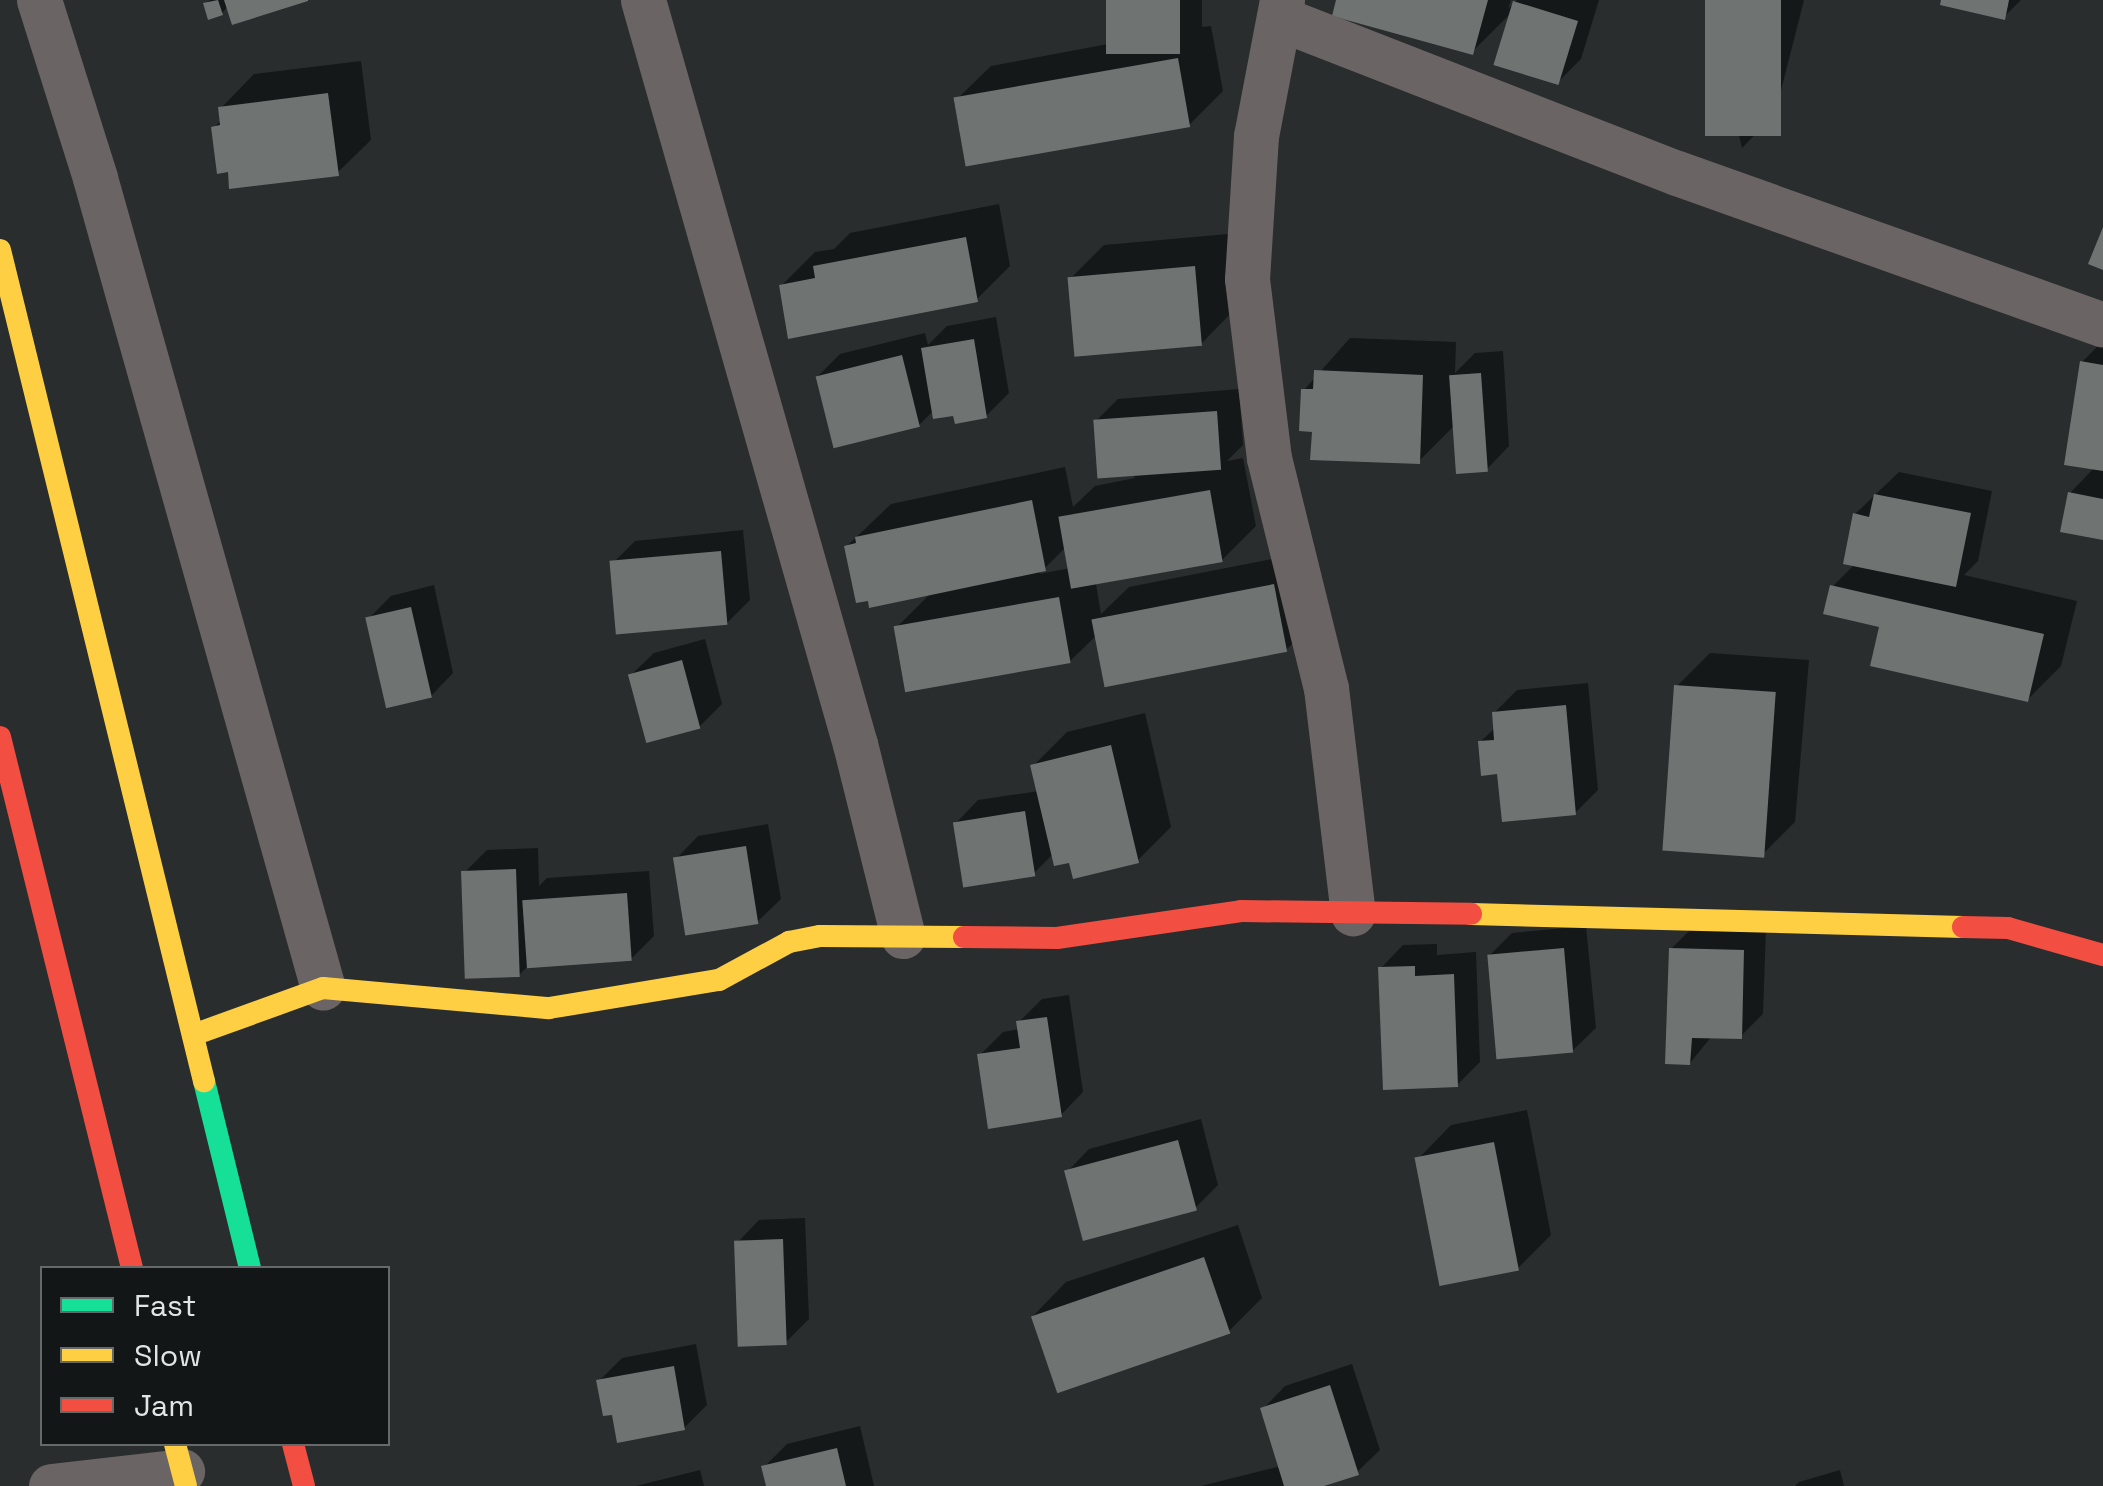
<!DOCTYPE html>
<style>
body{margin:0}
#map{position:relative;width:2103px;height:1486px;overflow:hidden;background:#292d2d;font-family:"Space Grotesk",sans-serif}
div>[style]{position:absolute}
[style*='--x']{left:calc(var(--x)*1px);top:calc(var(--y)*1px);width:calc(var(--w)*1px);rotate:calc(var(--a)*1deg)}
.shadow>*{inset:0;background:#0007}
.building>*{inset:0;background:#6f7372;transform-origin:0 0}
.street>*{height:45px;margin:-22.5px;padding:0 22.5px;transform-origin:22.5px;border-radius:22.5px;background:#6b6464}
.fast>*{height:22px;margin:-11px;padding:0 11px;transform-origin:11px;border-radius:11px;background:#16e098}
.slow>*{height:22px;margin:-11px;padding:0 11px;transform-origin:11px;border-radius:11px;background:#ffcf43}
.jam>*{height:22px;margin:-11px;padding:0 11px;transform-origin:11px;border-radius:11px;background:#f24e42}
span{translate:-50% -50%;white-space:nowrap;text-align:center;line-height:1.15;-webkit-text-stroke:10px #131616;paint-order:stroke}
.legend{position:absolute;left:40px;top:1266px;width:350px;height:180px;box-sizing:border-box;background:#131616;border:2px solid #656969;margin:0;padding:12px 18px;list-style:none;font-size:30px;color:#e1e6e5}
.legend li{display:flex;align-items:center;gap:20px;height:50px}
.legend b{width:50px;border:2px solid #656969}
</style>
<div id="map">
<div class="shadow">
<i style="clip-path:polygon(210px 0,301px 0,228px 6px,222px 13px,206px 4px)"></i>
<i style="clip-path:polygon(1108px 0,1202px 0,1202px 27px,1211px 26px,1223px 91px,1189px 125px,957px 99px,991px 66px,1108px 44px)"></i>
<i style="clip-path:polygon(1339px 0,1511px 0,1508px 9px,1517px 0,1599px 0,1581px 59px,1558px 82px,1512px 12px,1472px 52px)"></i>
<i style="clip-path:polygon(1708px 0,1804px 0,1775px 114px,1742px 148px)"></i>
<i style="clip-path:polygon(1943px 0,2021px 0,2004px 17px)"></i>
<i style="clip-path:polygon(361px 61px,371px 140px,337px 173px,230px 169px,214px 128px,222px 119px,221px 108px,254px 74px)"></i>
<i style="clip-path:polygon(999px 204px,1010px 266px,976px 300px,781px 286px,815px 252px,834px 249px,850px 233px)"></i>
<i style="clip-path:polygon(1228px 234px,1234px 310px,1201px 344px,1070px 279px,1104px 245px)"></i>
<i style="clip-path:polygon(996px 317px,1009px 393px,986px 416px,934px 410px,919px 425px,817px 377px,840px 354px,925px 333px,928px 345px,947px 326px)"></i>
<i style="clip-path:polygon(1350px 338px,1456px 342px,1455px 373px,1475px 353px,1503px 351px,1509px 446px,1487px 469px,1455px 425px,1419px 461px,1314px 429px,1304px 390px)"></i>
<i style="clip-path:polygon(2103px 341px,2103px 538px,2070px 493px,2095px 467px,2082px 362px)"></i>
<i style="clip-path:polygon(evenodd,1239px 389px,1243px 445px,1227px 461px,1243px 458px,1256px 526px,1222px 560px,1096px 584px,1101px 614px,1129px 587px,1307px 552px,1320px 616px,1286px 650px,1098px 634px,1070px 661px,896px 628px,932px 592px,847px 546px,891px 504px,1065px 467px,1073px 507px,1095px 486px,1135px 478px,1095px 422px,1118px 399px,1239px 389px,1066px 547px,1070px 568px,1039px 574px,1066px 547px)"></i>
<i style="clip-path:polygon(1899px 472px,1992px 491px,1978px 561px,1964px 575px,2077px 601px,2061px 666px,2028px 699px,1882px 625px,1832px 587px,1855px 564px,1855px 514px)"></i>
<i style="clip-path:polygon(743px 530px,750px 600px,727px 623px,612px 564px,635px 541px)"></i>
<i style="clip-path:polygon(434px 585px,453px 673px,431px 696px,368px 619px,391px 596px)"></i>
<i style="clip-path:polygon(705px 639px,722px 704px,699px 727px,631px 675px,654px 653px)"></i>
<i style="clip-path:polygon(1710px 653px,1809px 660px,1795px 822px,1761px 856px,1676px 687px)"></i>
<i style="clip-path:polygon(1588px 683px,1598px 790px,1575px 813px,1500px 771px,1480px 742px,1496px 727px,1494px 713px,1517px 690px)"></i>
<i style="clip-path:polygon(1145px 713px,1171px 827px,1137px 861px,1071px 860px,1054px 853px,1034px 873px,956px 823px,978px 800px,1039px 791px,1033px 766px,1067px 732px)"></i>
<i style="clip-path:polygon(768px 824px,781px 899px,758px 921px,676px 859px,698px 836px)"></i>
<i style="clip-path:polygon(538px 848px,539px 886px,547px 878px,649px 871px,654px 936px,631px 959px,528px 966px,519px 975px,464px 873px,487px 850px)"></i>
<i style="clip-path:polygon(1586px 926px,1596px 1028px,1573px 1050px,1489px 956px,1512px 933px)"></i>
<i style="clip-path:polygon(1694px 926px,1766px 929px,1763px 1014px,1740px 1037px,1712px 1036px,1690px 1063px,1671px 949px)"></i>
<i style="clip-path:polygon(1437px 944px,1437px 955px,1476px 952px,1480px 1062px,1457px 1085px,1381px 968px,1403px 945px)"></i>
<i style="clip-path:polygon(1069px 995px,1083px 1092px,1061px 1115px,980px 1055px,1003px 1032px,1020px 1029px,1019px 1022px,1042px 999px)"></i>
<i style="clip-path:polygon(1527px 1110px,1551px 1235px,1517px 1269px,1418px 1159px,1451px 1125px)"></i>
<i style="clip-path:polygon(1201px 1119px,1218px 1185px,1195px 1208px,1067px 1172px,1089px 1149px)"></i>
<i style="clip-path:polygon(805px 1218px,809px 1319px,786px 1342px,737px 1243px,759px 1220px)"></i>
<i style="clip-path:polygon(1238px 1225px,1262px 1298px,1228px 1332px,1033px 1316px,1066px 1282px)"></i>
<i style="clip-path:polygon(696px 1344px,707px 1405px,684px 1428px,599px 1381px,622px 1358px)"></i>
<i style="clip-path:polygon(1352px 1364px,1380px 1450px,1357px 1472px,1316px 1486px,1201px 1486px,1281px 1466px,1263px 1409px,1285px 1386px)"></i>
<i style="clip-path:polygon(860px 1426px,874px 1486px,768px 1486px,764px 1467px,787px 1444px)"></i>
<i style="clip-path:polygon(700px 1470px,704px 1486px,636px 1486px)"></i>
<i style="clip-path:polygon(1840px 1470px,1844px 1486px,1795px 1486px,1799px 1482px)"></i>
</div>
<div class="building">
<i style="clip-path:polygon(218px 0,223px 15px,208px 20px,203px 3px)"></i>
<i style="clip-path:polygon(224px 0,308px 0,308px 1px,232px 25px)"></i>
<i style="left:1106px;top:0;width:74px;height:54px"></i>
<i style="clip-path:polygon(1336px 0,1488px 0,1473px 55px,1332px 16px)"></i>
<i style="left:1705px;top:0;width:76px;height:136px"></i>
<i style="clip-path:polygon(1941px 0,2009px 0,2005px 20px,1940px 5px)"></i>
<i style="left:1513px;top:1px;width:68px;height:67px;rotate:17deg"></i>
<i style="left:1178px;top:58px;width:70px;height:228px;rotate:80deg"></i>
<i style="clip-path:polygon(328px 93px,339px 176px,229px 189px,228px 172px,217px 174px,211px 127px,220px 125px,218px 107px)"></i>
<i style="clip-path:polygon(2103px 227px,2103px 270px,2088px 264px)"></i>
<i style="clip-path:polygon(966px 237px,978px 302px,788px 339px,779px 285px,815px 278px,813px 266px)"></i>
<i style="left:1195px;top:266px;width:80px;height:128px;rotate:85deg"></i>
<i style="clip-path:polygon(974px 339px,987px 418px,955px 424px,953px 416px,933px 419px,921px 348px)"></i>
<i style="left:902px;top:355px;width:74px;height:89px;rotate:76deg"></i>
<i style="clip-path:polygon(2080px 361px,2103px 365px,2103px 471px,2064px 465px)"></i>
<i style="clip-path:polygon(1314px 370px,1423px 375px,1420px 464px,1310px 460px,1312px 432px,1299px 431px,1301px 389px,1313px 389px)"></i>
<i style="left:1481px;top:373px;width:99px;height:32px;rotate:86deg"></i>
<i style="left:1217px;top:411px;width:59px;height:124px;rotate:86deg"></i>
<i style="left:1210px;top:490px;width:73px;height:154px;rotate:80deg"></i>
<i style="clip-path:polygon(2068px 492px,2103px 499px,2103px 540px,2060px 532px)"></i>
<i style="clip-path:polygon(1874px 494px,1971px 513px,1956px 587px,1843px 564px,1853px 513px,1869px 517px)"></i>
<i style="clip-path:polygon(1032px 500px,1046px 571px,869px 608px,868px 601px,856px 603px,844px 546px,856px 543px,855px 537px)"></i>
<i style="left:721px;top:551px;width:74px;height:112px;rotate:85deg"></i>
<i style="left:1274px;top:584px;width:69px;height:186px;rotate:79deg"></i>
<i style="clip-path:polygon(1830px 585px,2044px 634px,2028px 702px,1870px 666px,1879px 627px,1823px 614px)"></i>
<i style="left:1059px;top:597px;width:67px;height:168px;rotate:80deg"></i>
<i style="left:411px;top:607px;width:93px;height:47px;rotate:77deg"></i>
<i style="left:682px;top:660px;width:71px;height:56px;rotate:75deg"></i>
<i style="left:1674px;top:685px;width:102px;height:166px;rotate:4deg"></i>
<i style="clip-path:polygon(1566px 705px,1576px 815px,1502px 822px,1497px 774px,1481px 776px,1478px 741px,1494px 740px,1492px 712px)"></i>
<i style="clip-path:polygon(1111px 745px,1139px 863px,1073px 879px,1069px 863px,1054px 866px,1030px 765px)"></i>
<i style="left:1025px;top:811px;width:66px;height:73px;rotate:81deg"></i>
<i style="left:746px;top:846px;width:79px;height:74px;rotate:81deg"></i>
<i style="left:516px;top:869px;width:108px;height:55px;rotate:88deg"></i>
<i style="left:627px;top:893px;width:68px;height:105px;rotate:86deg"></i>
<i style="left:1564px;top:948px;width:105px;height:77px;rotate:85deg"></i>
<i style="clip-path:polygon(1669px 948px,1744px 950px,1742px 1039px,1692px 1038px,1690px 1065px,1665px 1064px)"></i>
<i style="clip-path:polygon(1415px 966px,1415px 976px,1454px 974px,1458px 1087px,1383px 1090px,1378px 967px)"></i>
<i style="clip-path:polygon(1047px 1017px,1062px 1117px,988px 1129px,977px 1054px,1020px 1048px,1016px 1021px)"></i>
<i style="left:1178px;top:1140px;width:73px;height:118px;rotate:75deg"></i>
<i style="left:1494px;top:1142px;width:131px;height:81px;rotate:79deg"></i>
<i style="left:783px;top:1239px;width:106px;height:49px;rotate:88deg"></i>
<i style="left:1204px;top:1257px;width:81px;height:183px;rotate:71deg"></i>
<i style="clip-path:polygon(674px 1366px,685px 1430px,617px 1443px,612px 1415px,603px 1416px,596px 1380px)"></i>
<i style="clip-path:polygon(1330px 1385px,1359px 1475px,1324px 1486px,1284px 1486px,1260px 1408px)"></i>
<i style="clip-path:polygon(837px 1448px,846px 1486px,766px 1486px,761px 1466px)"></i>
</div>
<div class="street">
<i style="--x:39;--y:0;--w:187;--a:72.5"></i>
<i style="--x:95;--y:178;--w:841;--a:74.28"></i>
<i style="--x:643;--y:0;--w:774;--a:74.1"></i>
<i style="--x:855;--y:744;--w:198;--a:76"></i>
<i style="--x:1282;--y:0;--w:138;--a:100.8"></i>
<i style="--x:1256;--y:136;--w:143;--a:93.6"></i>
<i style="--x:1247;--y:279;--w:180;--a:83"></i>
<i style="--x:1269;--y:458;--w:237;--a:76.1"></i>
<i style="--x:1326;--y:688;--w:227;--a:83.2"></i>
<i style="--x:1279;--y:18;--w:427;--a:21.3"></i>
<i style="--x:1677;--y:173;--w:452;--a:19.6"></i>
<i style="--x:51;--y:1486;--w:132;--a:-6.5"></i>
</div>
<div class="fast">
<i style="--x:204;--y:1081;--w:193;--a:76.2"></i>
</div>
<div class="slow">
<i style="--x:0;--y:250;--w:856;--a:76.21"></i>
<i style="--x:1471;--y:914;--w:492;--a:1.5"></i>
<i style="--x:193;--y:1035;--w:138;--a:-19.9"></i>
<i style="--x:323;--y:988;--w:227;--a:5.1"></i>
<i style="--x:549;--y:1008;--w:172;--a:-9.4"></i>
<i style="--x:719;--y:980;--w:80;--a:-28.5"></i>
<i style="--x:789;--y:942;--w:32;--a:-11"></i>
<i style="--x:820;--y:936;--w:144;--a:0.4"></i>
<i style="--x:175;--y:1444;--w:43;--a:75.3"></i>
</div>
<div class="jam">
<i style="--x:0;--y:737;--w:547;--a:76.04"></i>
<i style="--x:1963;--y:927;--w:45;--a:1.3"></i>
<i style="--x:2008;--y:928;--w:99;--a:15.9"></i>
<i style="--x:964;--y:937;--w:93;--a:0.6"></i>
<i style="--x:1057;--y:938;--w:186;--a:-8.3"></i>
<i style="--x:1241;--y:911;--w:230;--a:0.7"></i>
<i style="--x:293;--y:1444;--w:43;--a:75.3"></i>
</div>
<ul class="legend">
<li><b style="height:12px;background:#16e098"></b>Fast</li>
<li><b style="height:12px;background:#ffcf43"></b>Slow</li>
<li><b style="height:12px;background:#f24e42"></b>Jam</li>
</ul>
</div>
